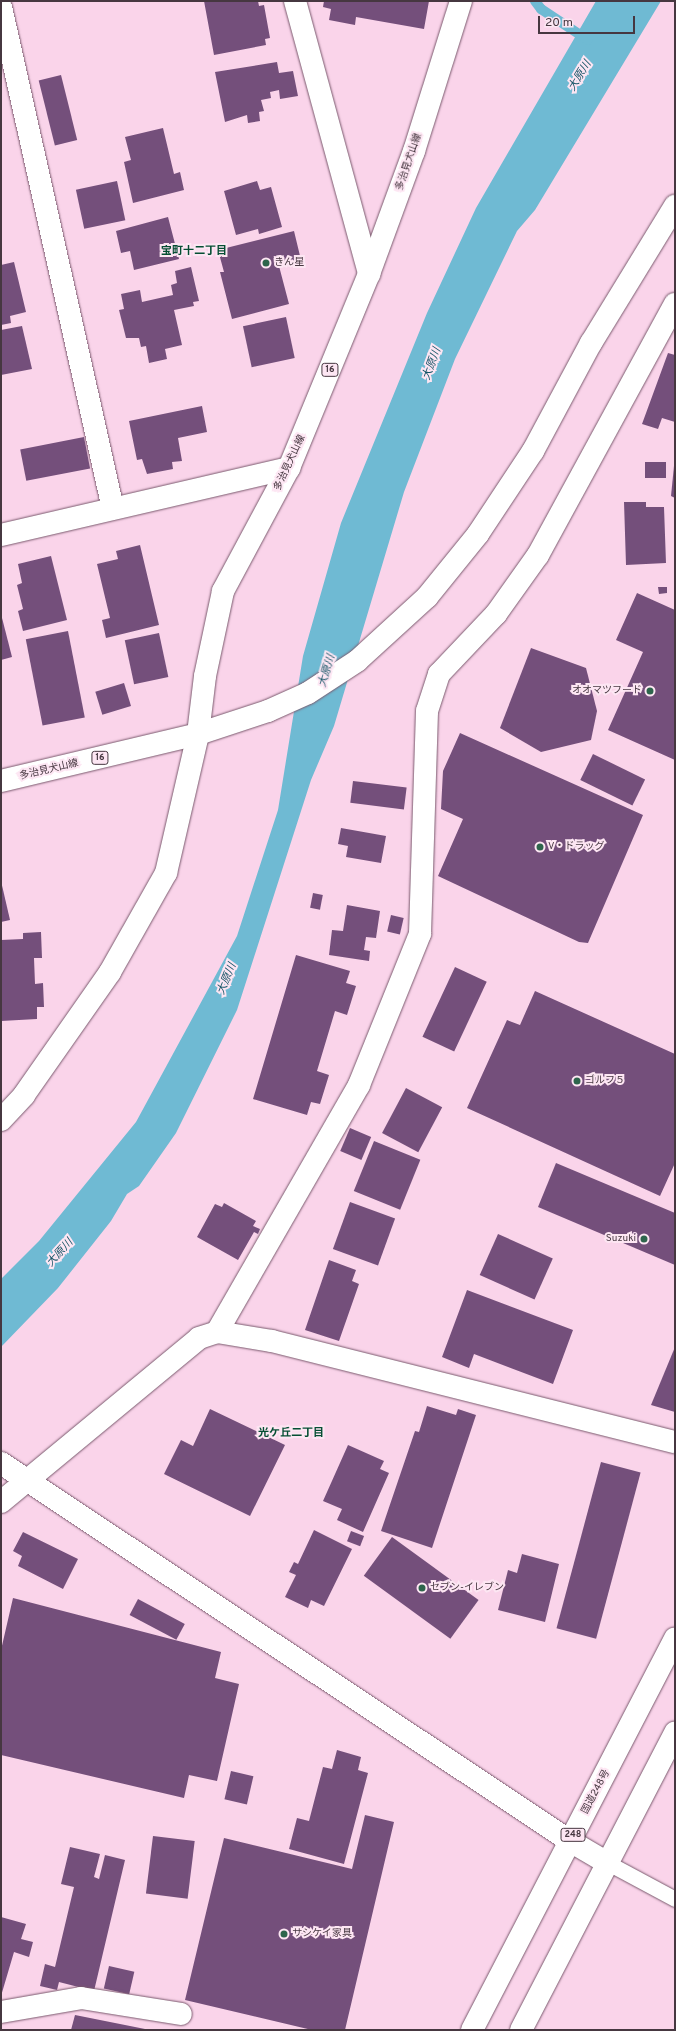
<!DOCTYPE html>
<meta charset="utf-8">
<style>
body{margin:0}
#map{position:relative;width:676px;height:2031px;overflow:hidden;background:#fad4ea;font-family:Overpass,"Noto Sans JP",sans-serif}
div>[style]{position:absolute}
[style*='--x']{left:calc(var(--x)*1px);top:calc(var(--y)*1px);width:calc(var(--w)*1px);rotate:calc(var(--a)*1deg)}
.water>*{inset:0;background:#6fbad3}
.stream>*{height:10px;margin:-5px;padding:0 5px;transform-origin:5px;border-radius:5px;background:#6fbad3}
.building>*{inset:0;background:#744f7b;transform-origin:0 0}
.roads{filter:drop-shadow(0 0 1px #7a5a6e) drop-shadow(0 0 1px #7a5a6e)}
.service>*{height:15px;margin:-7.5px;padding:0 7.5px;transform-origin:7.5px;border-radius:7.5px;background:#fff}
.minor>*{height:22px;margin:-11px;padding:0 11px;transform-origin:11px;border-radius:11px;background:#fff}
.tertiary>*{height:22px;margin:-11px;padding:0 11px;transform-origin:11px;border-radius:11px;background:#fff}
.primary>*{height:22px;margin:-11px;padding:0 11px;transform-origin:11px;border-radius:11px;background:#fff}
.trunk>*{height:22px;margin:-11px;padding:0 11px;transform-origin:11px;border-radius:11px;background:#fff}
.dots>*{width:11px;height:11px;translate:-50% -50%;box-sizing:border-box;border:2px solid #fde6f3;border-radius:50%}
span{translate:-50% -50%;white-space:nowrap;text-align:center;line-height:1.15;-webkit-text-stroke:4px #fde6f3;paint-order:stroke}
.shield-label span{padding:1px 3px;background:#fde6f3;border:1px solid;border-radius:3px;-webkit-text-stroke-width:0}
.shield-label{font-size:9px;color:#463740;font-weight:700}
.street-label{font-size:10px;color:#463740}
.poi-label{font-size:10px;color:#463740}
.left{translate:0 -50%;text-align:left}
.right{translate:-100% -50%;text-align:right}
.water-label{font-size:11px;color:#155466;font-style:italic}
.neighbourhood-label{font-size:11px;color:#054e33;font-weight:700}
.frame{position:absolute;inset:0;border:2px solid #463740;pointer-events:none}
.scale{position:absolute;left:538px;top:16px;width:97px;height:18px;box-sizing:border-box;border:2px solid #463740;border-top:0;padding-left:5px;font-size:12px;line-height:14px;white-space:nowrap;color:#463740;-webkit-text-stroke:3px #fde6f3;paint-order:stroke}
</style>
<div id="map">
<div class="water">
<i style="clip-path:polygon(596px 1px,661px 1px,535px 210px,517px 231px,455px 359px,404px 492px,334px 726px,311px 780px,237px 1010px,176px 1133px,139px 1186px,127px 1194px,111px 1221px,58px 1288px,1px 1347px,1px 1279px,39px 1241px,136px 1122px,237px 936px,278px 810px,303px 656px,341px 523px,427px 313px,476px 208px)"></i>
</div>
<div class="stream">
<i style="--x:535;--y:1;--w:10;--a:53"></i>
<i style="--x:541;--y:9;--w:56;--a:33.4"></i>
</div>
<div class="building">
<i style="clip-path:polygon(204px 1px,258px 1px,259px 6px,264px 5px,270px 38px,265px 39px,266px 45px,214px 55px)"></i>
<i style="clip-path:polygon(324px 1px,429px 1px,424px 29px,356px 17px,355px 25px,329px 20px,331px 9px,323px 7px)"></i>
<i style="clip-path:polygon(277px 62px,279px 73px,293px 71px,298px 96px,280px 99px,279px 90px,270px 92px,271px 98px,261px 100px,264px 111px,259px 112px,260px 121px,248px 123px,247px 115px,225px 122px,215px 72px)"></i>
<i style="left:61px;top:75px;width:67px;height:23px;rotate:76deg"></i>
<i style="clip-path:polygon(163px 128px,174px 174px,180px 172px,184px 190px,133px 203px,124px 162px,131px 160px,125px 137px)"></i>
<i style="left:117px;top:181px;width:40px;height:42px;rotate:78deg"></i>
<i style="clip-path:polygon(257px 181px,260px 190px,271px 187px,282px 227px,259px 234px,258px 229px,236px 235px,224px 191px)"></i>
<i style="clip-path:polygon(168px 217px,179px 259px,134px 270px,130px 251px,121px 253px,116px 231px)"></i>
<i style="clip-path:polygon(294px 231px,301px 260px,279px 266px,289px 304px,232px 319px,220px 272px,224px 272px,218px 250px)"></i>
<i style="clip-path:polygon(14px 262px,26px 312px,10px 316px,11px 323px,1px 325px,1px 265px)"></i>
<i style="clip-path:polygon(191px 267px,199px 301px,193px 302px,194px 306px,174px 310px,182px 345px,165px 349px,167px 359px,149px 363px,146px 346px,141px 347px,139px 338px,126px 338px,119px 310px,124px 309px,121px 294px,140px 290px,142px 302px,173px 295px,171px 285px,177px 283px,175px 271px)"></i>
<i style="left:286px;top:317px;width:42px;height:44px;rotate:78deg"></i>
<i style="clip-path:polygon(22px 326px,32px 369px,1px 375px,1px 330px)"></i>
<i style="clip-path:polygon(668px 353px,675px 355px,675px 422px,662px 418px,658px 429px,642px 424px)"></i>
<i style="clip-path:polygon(202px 406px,207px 432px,178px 438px,182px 461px,172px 462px,173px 469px,147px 474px,142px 459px,137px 460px,129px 421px)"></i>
<i style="left:84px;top:437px;width:32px;height:65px;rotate:79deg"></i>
<i style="clip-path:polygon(675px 456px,675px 498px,671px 496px)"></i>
<i style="left:645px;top:462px;width:21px;height:16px"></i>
<i style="clip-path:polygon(624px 502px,646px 502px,646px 507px,664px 507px,666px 563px,626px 565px)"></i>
<i style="clip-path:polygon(140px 545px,159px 625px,106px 638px,102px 620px,110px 618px,97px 564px,118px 559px,116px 551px)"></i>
<i style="clip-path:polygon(51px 556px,67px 620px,23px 631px,18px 611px,23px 609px,17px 585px,22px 583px,18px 564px)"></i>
<i style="clip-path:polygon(658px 587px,667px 587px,667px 593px,659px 594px)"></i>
<i style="clip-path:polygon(637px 593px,675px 610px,675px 760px,608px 730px,643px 652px,616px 640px)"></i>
<i style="clip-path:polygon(1px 614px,12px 657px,1px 660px)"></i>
<i style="left:68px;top:631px;width:88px;height:43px;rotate:79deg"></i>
<i style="left:159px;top:633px;width:45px;height:35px;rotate:78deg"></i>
<i style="clip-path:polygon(531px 648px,586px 668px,597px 711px,591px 740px,541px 752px,500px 728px)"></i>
<i style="left:124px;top:683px;width:24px;height:30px;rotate:73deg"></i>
<i style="clip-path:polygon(460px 733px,643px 815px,588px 943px,579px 942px,438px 876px,463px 819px,441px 809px,443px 771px)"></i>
<i style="left:593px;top:754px;width:58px;height:29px;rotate:26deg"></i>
<i style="left:353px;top:781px;width:54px;height:22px;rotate:7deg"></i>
<i style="clip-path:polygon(341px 828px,386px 836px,381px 863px,346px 857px,348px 846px,338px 844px)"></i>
<i style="clip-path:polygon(1px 881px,10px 920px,1px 922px)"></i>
<i style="left:313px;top:893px;width:10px;height:15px;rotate:11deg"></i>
<i style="clip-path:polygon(347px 905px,380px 911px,376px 938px,366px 937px,364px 950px,370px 951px,369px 961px,329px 955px,332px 930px,343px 931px)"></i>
<i style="left:391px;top:915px;width:13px;height:17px;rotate:13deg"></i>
<i style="clip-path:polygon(41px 932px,42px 958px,34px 958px,35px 984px,43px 983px,44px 1007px,37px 1007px,37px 1019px,1px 1021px,1px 940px,23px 939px,23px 933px)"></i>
<i style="clip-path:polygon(296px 955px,350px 971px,346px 983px,356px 986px,347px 1015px,335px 1011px,317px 1071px,329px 1075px,320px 1104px,311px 1102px,307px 1115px,253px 1099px)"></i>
<i style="left:455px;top:967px;width:35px;height:77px;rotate:25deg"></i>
<i style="clip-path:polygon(535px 991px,675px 1054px,675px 1163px,660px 1196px,467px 1108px,507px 1020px,520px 1025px)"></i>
<i style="left:406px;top:1088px;width:41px;height:51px;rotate:28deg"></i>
<i style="left:350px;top:1128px;width:23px;height:25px;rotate:23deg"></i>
<i style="left:374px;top:1141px;width:50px;height:54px;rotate:22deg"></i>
<i style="clip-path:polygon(556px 1163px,675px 1213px,675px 1265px,538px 1207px)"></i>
<i style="left:350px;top:1202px;width:48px;height:50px;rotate:20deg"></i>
<i style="clip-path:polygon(224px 1203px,256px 1221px,253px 1226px,260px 1229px,258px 1234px,254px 1232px,238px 1260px,197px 1237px,215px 1204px,222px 1207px)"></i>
<i style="left:498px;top:1234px;width:60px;height:45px;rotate:24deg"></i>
<i style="clip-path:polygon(329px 1260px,356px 1270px,352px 1281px,359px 1284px,339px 1341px,305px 1330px)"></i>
<i style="clip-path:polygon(467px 1290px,573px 1330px,553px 1384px,474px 1354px,469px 1368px,442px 1357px)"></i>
<i style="clip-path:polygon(675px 1347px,675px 1412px,651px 1405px)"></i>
<i style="clip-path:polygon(427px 1406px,456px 1415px,458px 1409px,476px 1415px,432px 1548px,381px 1531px,415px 1431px,419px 1432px)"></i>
<i style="clip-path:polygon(210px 1409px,285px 1445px,250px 1516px,164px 1474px,181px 1440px,193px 1446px)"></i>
<i style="clip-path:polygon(348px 1445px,384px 1461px,380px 1469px,389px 1473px,363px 1532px,337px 1520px,342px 1509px,323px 1501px)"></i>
<i style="left:601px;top:1462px;width:41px;height:172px;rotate:15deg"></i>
<i style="clip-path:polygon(314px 1530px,352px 1549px,324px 1606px,311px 1600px,308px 1608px,285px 1597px,296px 1575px,289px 1572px,294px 1562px,298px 1564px)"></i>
<i style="left:351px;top:1531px;width:14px;height:11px;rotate:21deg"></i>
<i style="clip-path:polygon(23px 1532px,78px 1559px,63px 1589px,18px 1566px,22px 1556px,13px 1551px)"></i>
<i style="left:392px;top:1537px;width:107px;height:48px;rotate:36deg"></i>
<i style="clip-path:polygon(522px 1554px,559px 1564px,545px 1622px,498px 1610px,508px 1570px,517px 1573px)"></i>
<i style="clip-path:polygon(13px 1598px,221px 1652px,215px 1678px,239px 1684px,217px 1781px,189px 1775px,184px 1798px,1px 1755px,1px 1650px)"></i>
<i style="left:138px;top:1599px;width:53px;height:18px;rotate:28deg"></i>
<i style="clip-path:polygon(337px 1750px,361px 1757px,358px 1770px,368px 1773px,344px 1864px,289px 1849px,297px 1818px,309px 1821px,323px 1767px,332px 1769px)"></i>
<i style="left:231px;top:1771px;width:23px;height:29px;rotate:13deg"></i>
<i style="clip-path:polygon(365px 1815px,394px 1822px,345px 2030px,312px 2030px,185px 2000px,224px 1838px,352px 1869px)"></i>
<i style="left:153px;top:1836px;width:42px;height:58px;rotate:7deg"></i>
<i style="clip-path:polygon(70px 1847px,100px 1854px,94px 1877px,99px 1879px,105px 1855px,125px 1860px,94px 1991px,59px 1982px,57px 1990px,40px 1986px,45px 1964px,55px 1967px,74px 1887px,61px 1884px)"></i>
<i style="clip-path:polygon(1px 1917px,26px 1924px,21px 1939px,33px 1942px,29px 1957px,14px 1952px,1px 1996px)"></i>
<i style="left:109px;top:1966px;width:26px;height:23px;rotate:13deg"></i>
<i style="clip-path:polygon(75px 2015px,145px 2029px,145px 2030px,71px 2030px)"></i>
</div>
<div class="roads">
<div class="service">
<i style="--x:606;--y:1862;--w:78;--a:28.2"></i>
</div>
<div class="minor">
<i style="--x:295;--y:1;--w:283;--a:74.8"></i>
<i style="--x:1;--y:7;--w:514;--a:77.42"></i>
<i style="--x:1;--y:535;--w:296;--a:-13.1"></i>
<i style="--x:217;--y:1332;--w:285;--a:-60.1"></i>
<i style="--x:359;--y:1085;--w:163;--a:-68"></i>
<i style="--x:420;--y:934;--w:223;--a:-88.2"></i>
<i style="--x:427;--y:711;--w:39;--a:-72"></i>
<i style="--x:439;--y:674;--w:83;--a:-46.5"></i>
<i style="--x:496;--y:614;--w:72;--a:-54.6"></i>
<i style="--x:538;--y:555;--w:286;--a:-61.4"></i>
<i style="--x:1;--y:1502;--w:257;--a:-39.6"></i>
<i style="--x:199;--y:1338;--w:19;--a:-18"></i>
<i style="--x:217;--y:1332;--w:56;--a:9.3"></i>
<i style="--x:272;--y:1341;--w:415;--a:14.1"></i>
<i style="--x:1;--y:2012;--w:81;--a:-9.9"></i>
<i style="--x:81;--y:1998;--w:101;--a:9.1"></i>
</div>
<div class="tertiary">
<i style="--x:1;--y:1120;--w:34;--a:-47"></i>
<i style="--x:24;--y:1095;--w:150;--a:-55"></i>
<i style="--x:110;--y:972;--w:114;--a:-60.5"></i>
<i style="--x:166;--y:873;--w:143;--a:-77"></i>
<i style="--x:198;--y:734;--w:74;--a:-18.2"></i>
<i style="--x:268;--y:711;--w:44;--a:-24.2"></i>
<i style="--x:308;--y:693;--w:59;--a:-33.1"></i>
<i style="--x:357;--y:661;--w:95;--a:-42.4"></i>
<i style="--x:427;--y:597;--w:81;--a:-51"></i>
<i style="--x:478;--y:534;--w:100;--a:-56.5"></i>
<i style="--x:533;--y:451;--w:123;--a:-61.8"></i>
<i style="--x:591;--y:343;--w:161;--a:-58.5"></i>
<i style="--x:1;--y:1463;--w:683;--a:33.6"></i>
<i style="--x:570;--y:1841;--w:42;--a:30.3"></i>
</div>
<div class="primary">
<i style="--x:1;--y:781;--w:203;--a:-13.4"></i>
<i style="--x:198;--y:734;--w:58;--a:-83.1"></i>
<i style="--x:205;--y:676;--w:87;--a:-78"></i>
<i style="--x:223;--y:591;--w:140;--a:-61.8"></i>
<i style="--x:289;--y:468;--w:210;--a:-67.6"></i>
<i style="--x:369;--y:274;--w:131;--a:-69.9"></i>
<i style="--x:414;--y:151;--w:157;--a:-72.6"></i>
</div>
<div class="trunk">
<i style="--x:472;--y:2030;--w:441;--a:-62.6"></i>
<i style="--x:521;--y:2030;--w:335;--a:-62.6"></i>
</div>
</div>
<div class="dots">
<i style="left:266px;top:263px;background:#2e654c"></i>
<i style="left:650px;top:691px;background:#2e654c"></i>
<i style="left:540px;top:847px;background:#2e654c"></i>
<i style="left:577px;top:1081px;background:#2e654c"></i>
<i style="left:644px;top:1239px;background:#2e654c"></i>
<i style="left:422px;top:1588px;background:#2e654c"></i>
<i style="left:284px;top:1934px;background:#2e654c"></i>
</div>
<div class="shield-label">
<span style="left:330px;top:370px">16</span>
<span style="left:100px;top:758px">16</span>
<span style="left:573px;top:1835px">248</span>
</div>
<div class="street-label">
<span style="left:409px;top:162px;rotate:-71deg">多治見犬山線</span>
<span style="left:290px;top:463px;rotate:-65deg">多治見犬山線</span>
<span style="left:49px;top:770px;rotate:-13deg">多治見犬山線</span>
<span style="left:596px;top:1792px;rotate:-62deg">国道248号</span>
</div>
<div class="poi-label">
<span class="left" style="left:274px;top:263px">きん星</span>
<span class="right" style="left:642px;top:691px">オオマツフード</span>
<span class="left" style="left:548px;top:847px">V・ドラッグ</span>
<span class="left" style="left:585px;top:1081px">ゴルフ５</span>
<span class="right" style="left:636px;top:1239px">Suzuki</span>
<span class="left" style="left:430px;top:1588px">セブン-イレブン</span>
<span class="left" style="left:292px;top:1934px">サシケイ家具</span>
</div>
<div class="water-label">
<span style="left:580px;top:76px;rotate:-59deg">大原川</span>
<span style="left:432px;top:364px;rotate:-70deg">大原川</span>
<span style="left:327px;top:671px;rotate:-73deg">大原川</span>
<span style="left:227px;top:979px;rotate:-68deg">大原川</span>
<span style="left:60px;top:1253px;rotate:-48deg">大原川</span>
</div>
<div class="neighbourhood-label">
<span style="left:194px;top:251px">宝町十二丁目</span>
<span style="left:291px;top:1433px">光ケ丘二丁目</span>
</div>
<div class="frame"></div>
<div class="scale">20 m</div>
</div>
